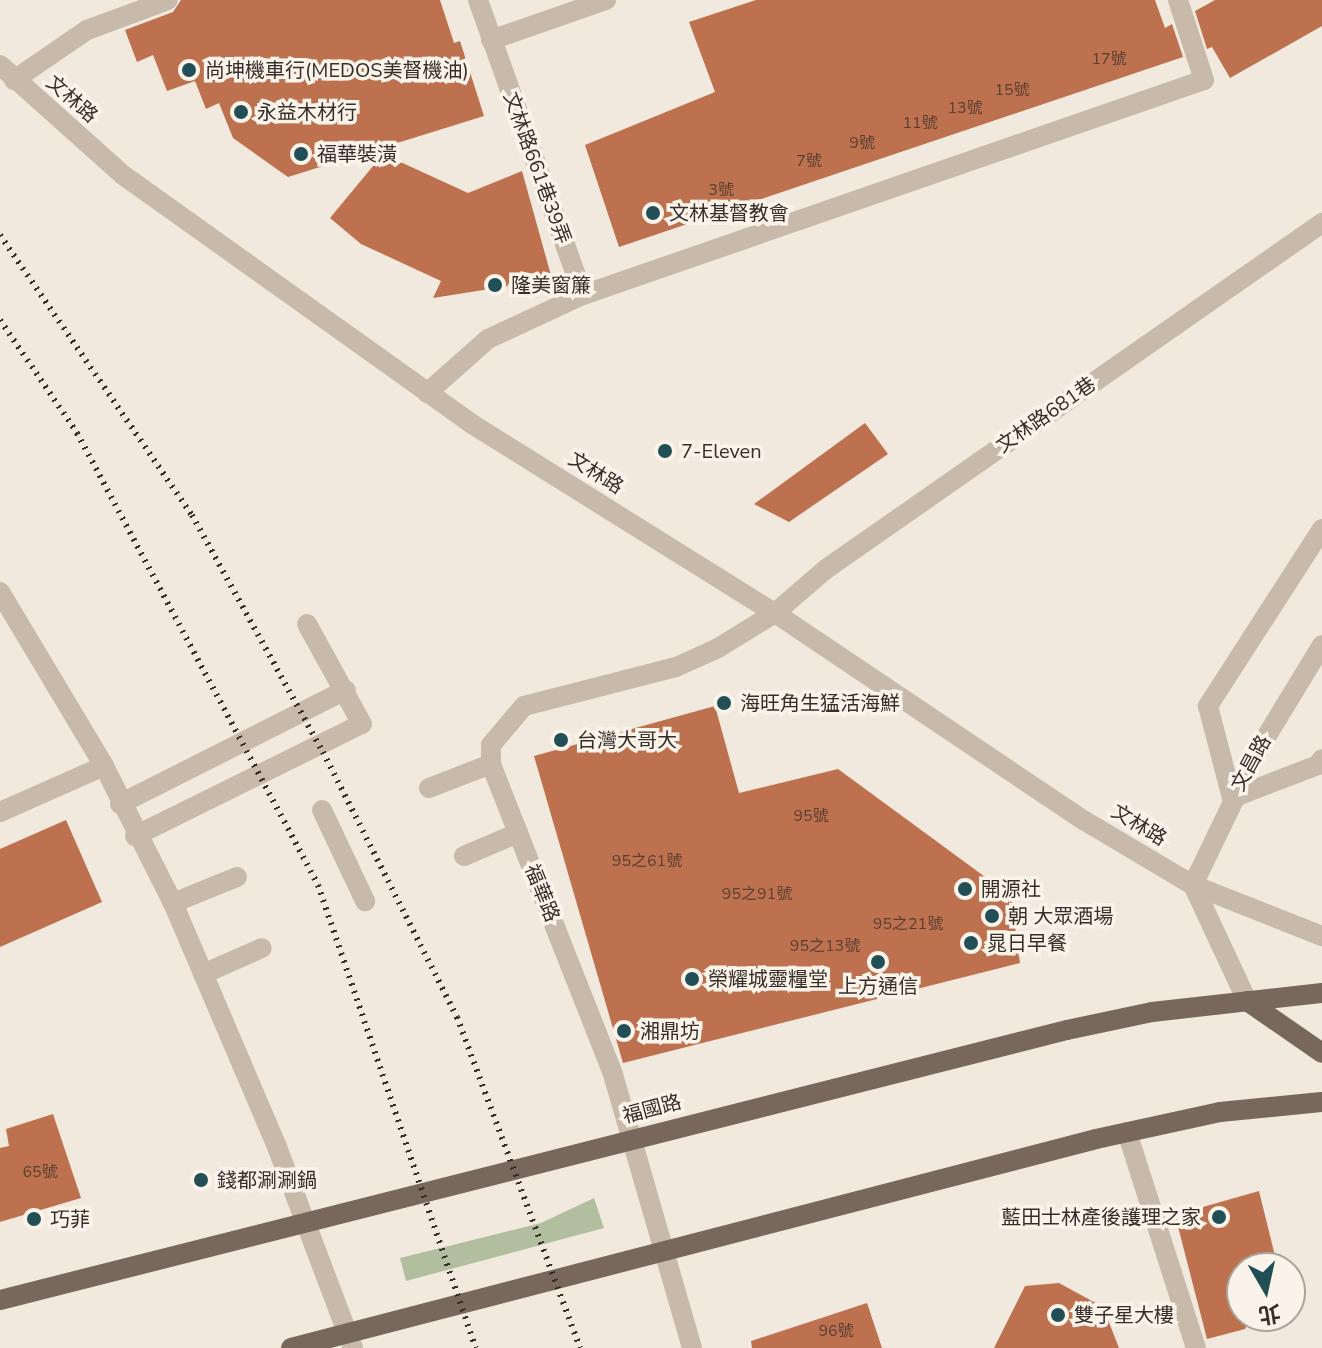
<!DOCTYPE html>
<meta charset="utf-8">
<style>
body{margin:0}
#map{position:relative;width:1322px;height:1348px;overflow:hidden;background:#f1e9de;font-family:"Nunito Sans","Noto Sans TC",sans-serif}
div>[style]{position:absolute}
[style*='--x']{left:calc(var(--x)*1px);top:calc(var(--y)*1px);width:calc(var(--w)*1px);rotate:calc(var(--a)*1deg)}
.green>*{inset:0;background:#b2bf9f}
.building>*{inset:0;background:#be714f}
.minor>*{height:20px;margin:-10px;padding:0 10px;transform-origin:10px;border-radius:10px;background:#c8baab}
.major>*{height:20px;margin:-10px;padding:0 10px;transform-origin:10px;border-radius:10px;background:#77675c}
.rail>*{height:6px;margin-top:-3px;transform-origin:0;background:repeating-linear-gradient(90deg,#372e29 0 2px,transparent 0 8px)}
.dots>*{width:22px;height:22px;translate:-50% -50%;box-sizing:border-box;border:4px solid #f9f3ea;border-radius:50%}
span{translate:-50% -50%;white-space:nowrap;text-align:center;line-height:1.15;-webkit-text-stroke:7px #f9f3ea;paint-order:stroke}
.number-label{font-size:16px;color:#593f32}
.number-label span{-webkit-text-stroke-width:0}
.poi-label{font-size:20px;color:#372e29}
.left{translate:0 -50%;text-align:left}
.right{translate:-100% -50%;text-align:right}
.street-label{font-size:20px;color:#372e29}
.north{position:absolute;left:1226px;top:1252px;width:80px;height:80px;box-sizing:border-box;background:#f9f3ea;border:2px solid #aba49d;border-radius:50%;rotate:171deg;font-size:22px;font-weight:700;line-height:32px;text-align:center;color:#372e29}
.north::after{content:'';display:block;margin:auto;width:28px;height:36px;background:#224f55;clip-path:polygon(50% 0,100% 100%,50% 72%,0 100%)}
</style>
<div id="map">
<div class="green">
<i style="clip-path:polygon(594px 1198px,604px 1228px,406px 1281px,400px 1258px,541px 1223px)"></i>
</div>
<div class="building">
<i style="clip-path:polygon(181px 0,440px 0,454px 43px,460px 41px,484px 116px,288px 177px,233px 138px,219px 103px,206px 109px,195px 81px,167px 91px,153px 55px,137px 62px,125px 30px,173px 12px)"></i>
<i style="clip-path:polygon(756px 0,1155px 0,1165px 28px,1172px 24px,1183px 57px,619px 247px,585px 145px,715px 92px,689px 22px)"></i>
<i style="clip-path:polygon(1215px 0,1322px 0,1322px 26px,1230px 78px,1212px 47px,1207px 49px,1195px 11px)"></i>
<i style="clip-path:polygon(383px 154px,468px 193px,522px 171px,552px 279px,433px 298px,441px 281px,361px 244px,330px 218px)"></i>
<i style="clip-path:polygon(865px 423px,888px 454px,789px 522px,754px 504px)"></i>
<i style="clip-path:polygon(715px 706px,739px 793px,838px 769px,1011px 896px,1020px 963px,623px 1063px,534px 756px)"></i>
<i style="clip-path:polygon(66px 820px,102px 902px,0 947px,0 849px)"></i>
<i style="clip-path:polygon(53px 1114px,81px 1198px,0 1222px,0 1148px,9px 1146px,6px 1129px)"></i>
<i style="clip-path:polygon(1259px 1191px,1276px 1260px,1272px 1268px,1242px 1268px,1242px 1316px,1251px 1316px,1245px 1329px,1207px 1339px,1175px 1215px)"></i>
<i style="clip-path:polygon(1059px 1283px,1103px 1307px,1119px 1348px,994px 1348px,1025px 1286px)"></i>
<i style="clip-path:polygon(867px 1303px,882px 1348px,752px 1348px,751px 1341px)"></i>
</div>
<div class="minor">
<i style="--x:478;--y:0;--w:313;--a:70.4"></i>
<i style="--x:491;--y:40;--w:122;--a:-19.2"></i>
<i style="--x:0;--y:65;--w:165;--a:41.8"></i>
<i style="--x:123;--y:175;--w:429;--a:35.5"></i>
<i style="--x:472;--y:424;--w:357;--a:32"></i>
<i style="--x:775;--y:613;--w:373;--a:33.9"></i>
<i style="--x:1085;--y:821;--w:126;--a:30.7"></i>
<i style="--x:1193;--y:885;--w:139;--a:21.6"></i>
<i style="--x:14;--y:80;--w:88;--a:-34.4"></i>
<i style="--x:87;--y:30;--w:86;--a:-20.3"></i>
<i style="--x:427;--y:393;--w:81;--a:-41.5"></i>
<i style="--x:488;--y:339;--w:105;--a:-24.9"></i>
<i style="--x:583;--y:295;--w:657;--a:-19.1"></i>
<i style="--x:1204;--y:80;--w:84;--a:-108"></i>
<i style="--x:1322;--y:529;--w:211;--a:122.8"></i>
<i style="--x:1208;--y:706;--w:95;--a:75.4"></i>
<i style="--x:1232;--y:798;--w:92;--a:-21"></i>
<i style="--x:1318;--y:765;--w:7;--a:-56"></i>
<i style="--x:0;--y:592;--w:203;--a:59.1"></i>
<i style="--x:104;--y:766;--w:153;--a:63.3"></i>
<i style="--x:173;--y:903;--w:265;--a:66.9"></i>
<i style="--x:277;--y:1147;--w:215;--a:69.3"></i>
<i style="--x:429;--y:788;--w:66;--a:-21.2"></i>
<i style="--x:120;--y:804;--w:253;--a:-26.8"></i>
<i style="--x:322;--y:810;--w:101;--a:64.7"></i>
<i style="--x:0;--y:812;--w:114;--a:-23.9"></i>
<i style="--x:135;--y:836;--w:253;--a:-26.3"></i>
<i style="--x:362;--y:724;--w:114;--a:-118.8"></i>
<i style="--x:464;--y:856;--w:59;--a:-23.1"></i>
<i style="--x:1193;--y:885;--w:148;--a:-64.3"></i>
<i style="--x:1257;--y:752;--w:125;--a:-58.7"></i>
<i style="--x:1193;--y:885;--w:128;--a:65"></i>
<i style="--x:173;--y:903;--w:69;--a:-22.1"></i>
<i style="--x:203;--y:974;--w:64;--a:-23.8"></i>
<i style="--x:1127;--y:1132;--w:227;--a:72.3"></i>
<i style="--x:692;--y:1348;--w:285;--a:-106.1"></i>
<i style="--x:613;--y:1074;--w:333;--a:-111.5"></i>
<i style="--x:491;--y:764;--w:19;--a:-90"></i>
<i style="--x:491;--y:745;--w:51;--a:-49.8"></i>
<i style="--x:524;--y:706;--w:157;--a:-14.4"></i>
<i style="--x:676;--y:667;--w:46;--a:-24.3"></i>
<i style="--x:718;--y:648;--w:67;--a:-31.6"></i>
<i style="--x:775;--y:613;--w:67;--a:-40.8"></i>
<i style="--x:826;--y:569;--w:605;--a:-34.9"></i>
</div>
<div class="major">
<i style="--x:1247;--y:1001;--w:91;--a:34.7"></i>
<i style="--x:0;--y:1300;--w:1101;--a:-14.2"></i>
<i style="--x:1067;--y:1030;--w:87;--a:-12"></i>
<i style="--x:1152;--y:1012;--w:171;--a:-6.4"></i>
<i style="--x:291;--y:1348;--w:832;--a:-14.55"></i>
<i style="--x:1096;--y:1139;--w:127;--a:-12.3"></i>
<i style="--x:1220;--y:1112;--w:102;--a:-5.6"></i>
</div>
<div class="rail">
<i style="--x:0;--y:235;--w:340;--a:55.6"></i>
<i style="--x:192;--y:515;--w:271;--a:61.1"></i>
<i style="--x:323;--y:752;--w:297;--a:63.2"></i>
<i style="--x:457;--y:1017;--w:353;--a:69.6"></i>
<i style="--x:0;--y:320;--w:137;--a:55.7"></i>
<i style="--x:77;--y:433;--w:512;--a:61.93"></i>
<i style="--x:318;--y:885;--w:489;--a:71.2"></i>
</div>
<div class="dots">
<i style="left:189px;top:70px;background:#224f55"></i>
<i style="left:241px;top:112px;background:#224f55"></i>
<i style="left:301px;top:154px;background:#224f55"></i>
<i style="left:653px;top:213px;background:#224f55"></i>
<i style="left:495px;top:285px;background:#224f55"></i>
<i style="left:665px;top:451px;background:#224f55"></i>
<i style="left:724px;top:703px;background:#224f55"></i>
<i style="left:561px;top:740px;background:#224f55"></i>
<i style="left:965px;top:889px;background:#224f55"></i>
<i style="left:992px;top:916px;background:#224f55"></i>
<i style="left:971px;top:943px;background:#224f55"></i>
<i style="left:878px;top:962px;background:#224f55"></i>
<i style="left:692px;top:979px;background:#224f55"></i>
<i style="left:624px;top:1031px;background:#224f55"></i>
<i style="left:201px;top:1180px;background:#224f55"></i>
<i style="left:1219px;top:1217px;background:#224f55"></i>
<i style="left:34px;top:1219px;background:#224f55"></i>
<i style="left:1058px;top:1315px;background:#224f55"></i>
</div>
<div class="number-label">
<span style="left:1109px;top:59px">17號</span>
<span style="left:1012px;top:90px">15號</span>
<span style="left:965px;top:108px">13號</span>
<span style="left:920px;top:123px">11號</span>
<span style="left:862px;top:143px">9號</span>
<span style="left:809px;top:161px">7號</span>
<span style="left:721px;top:190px">3號</span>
<span style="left:811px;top:816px">95號</span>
<span style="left:647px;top:861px">95之61號</span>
<span style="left:757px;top:894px">95之91號</span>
<span style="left:908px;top:924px">95之21號</span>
<span style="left:825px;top:946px">95之13號</span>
<span style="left:40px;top:1172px">65號</span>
<span style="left:836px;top:1331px">96號</span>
</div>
<div class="poi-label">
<span class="left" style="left:205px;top:70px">尚坤機車行(MEDOS美督機油)</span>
<span class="left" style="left:257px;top:112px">永益木材行</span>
<span class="left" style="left:317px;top:154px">福華裝潢</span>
<span class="left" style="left:669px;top:213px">文林基督教會</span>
<span class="left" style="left:511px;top:285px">隆美窗簾</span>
<span class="left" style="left:681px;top:451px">7-Eleven</span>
<span class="left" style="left:740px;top:703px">海旺角生猛活海鮮</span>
<span class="left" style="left:577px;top:740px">台灣大哥大</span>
<span class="left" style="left:981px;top:889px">開源社</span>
<span class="left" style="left:1008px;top:916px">朝 大眾酒場</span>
<span class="left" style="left:987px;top:943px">晁日早餐</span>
<span class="left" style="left:708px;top:979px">榮耀城靈糧堂</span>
<span style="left:878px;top:986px">上方通信</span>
<span class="left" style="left:640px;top:1031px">湘鼎坊</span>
<span class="left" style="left:217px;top:1180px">錢都涮涮鍋</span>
<span class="right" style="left:1201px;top:1217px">藍田士林產後護理之家</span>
<span class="left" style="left:50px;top:1219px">巧菲</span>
<span class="left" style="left:1074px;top:1315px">雙子星大樓</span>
</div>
<div class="street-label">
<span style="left:72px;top:99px;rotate:41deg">文林路</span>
<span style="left:537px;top:168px;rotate:70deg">文林路661巷39弄</span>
<span style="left:1046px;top:415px;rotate:-35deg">文林路681巷</span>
<span style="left:596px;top:473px;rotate:32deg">文林路</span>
<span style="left:1251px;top:763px;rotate:-61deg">文昌路</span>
<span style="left:1139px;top:825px;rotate:31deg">文林路</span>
<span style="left:542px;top:893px;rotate:68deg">福華路</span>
<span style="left:652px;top:1109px;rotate:-15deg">福國路</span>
</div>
<div class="north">北</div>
</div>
